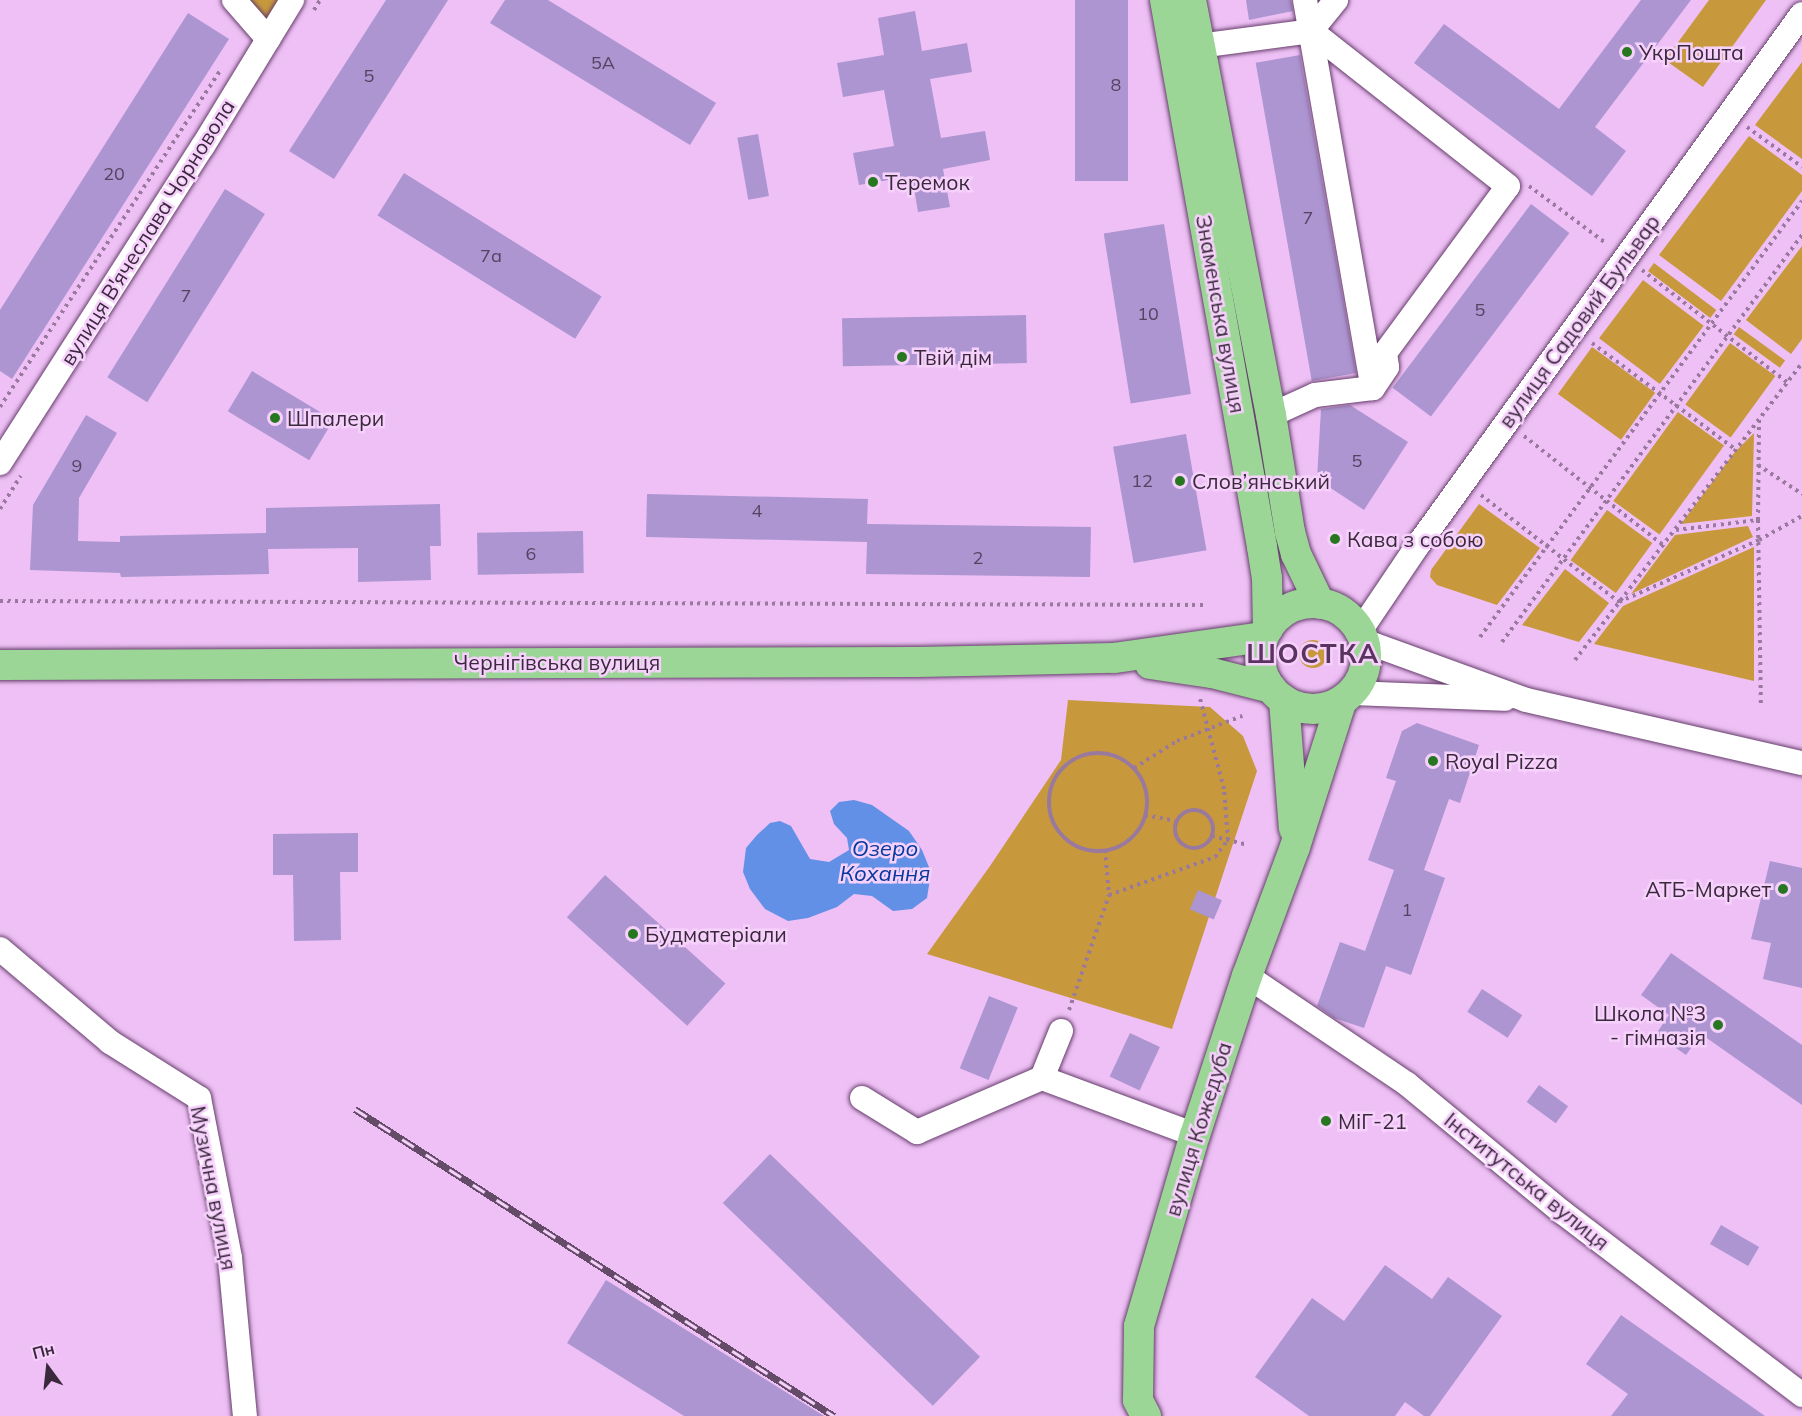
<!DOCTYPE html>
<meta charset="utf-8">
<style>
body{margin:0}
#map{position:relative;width:1802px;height:1416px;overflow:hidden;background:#eec0f5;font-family:Mulish,sans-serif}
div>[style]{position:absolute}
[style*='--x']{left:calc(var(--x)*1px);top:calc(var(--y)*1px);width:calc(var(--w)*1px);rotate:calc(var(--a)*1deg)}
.green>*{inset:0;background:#c7993c;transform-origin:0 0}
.round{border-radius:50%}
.water>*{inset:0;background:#6390e7}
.building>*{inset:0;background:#ac95d0;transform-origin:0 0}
.path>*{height:4px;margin-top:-2px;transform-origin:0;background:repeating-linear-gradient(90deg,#9a799f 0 3px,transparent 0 7.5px)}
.path>.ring{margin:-2px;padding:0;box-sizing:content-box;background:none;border:4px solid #9a799f;border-radius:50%}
.roads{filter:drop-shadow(0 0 2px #663e6c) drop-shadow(0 0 2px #663e6c)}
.minor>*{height:24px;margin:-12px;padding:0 12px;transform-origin:12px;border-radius:12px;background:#fff}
.major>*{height:30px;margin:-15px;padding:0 15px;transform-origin:15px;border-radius:15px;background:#9bd696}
.major>.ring{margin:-15px;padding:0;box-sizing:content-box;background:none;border:30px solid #9bd696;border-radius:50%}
.rail>*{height:7px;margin-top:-3.5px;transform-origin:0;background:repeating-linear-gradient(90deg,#f6d1fb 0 14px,#644b67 0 28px);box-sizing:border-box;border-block:2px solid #644b67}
.dots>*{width:16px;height:16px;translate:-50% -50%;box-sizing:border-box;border:3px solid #f6d1fb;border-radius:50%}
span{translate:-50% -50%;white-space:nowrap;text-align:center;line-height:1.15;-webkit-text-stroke:5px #f6d1fb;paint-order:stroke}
.number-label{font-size:18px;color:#564361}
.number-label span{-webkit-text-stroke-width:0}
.poi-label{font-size:21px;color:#3a283c}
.left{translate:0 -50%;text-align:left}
.right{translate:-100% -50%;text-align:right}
.street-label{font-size:21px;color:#3a283c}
.water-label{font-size:22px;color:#073a9d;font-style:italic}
.district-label{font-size:27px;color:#5a3360;font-weight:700;letter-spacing:1.5px}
.north{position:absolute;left:18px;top:1338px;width:60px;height:60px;-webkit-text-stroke:4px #f6d1fb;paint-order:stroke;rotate:345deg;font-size:16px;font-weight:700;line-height:24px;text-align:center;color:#3a283c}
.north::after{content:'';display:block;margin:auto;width:21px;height:27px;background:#3a283c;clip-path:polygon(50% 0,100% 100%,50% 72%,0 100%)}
</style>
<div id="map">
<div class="green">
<i style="clip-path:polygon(234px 0,292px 0,268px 39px)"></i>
<i style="clip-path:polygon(1709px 0,1766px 0,1703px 87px,1665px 60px)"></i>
<i style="clip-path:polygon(1802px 62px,1802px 159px,1755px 125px)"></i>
<i style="clip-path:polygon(1749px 136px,1802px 175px,1802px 191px,1721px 301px,1659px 255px)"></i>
<i style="clip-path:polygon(1802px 246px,1802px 339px,1791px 354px,1746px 320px)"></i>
<i style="left:1654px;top:263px;width:78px;height:10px;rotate:37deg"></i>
<i style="left:1643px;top:280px;width:76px;height:73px;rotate:37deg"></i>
<i style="left:1739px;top:327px;width:57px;height:9px;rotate:36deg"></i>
<i style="left:1730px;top:343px;width:56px;height:76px;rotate:36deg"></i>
<i style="left:1592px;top:347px;width:78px;height:58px;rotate:36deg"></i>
<i style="left:1678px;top:412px;width:57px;height:110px;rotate:36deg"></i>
<i style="clip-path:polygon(1754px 433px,1752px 516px,1681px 524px,1734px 453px)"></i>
<i style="clip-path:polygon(1479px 504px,1540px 548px,1497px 605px,1437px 585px,1430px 577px,1431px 570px)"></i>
<i style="left:1607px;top:510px;width:56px;height:62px;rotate:36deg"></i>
<i style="clip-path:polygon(1748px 526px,1753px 537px,1631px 594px,1675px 535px)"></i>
<i style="clip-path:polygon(1754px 547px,1754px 681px,1594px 644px,1623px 606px)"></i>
<i style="clip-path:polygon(1565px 569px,1609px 603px,1579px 642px,1522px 625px)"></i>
<i class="round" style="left:1299px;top:640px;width:28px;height:28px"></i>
<i style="clip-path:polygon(1068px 700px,1210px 707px,1243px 736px,1257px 771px,1172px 1029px,927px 954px,990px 866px,1061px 760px)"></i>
</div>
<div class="water">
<i style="clip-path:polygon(854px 800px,872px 805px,909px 831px,922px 850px,931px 872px,927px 898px,912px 909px,893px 911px,872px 896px,854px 894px,837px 907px,808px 918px,788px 921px,765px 909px,750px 889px,743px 872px,746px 848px,757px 835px,770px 823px,780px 821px,791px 826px,810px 859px,829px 862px,849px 850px,847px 838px,834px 824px,830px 811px,839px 802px)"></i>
</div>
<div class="building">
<i style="clip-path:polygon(386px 0,448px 0,334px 179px,289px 151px)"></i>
<i style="clip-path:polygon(505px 0,548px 0,716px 103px,690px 145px,490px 23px)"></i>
<i style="left:1075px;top:0;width:53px;height:181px"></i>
<i style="clip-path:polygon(1246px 0,1291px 0,1293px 11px,1249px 20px)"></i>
<i style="clip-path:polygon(1641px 0,1691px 0,1595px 127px,1626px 151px,1592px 196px,1414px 63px,1444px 24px,1559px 109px)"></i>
<i style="clip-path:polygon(915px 11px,922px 51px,967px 43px,972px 72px,930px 79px,941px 138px,985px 131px,990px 160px,943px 169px,950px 207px,918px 212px,912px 176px,859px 185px,853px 153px,894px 146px,884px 90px,843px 97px,837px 63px,884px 55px,878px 18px)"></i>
<i style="clip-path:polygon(188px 13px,229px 39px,12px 379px,0 371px,0 310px)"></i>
<i style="left:1300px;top:55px;width:323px;height:45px;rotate:80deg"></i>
<i style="left:758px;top:134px;width:63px;height:21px;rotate:80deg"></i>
<i style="left:404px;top:173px;width:233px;height:50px;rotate:32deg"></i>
<i style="left:225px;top:189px;width:47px;height:222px;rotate:32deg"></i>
<i style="left:1531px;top:204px;width:48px;height:230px;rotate:37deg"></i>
<i style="left:1164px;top:224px;width:172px;height:61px;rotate:81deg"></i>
<i style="left:1026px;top:315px;width:48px;height:184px;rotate:89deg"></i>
<i style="left:252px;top:371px;width:95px;height:47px;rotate:31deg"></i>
<i style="clip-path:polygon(1350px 405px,1408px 442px,1364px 510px,1317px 479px,1321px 409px)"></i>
<i style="clip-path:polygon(86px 415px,117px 433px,79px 498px,78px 541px,120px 542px,120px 536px,266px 533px,266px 508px,440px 504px,441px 546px,430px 546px,431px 580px,358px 582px,358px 548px,268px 549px,269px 574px,121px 577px,120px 573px,30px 570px,33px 505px)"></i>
<i style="left:1186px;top:434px;width:118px;height:74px;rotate:80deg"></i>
<i style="clip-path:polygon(647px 494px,868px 499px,867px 524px,1091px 527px,1090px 577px,866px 574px,867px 542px,646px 537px)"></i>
<i style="left:583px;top:531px;width:42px;height:106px;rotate:89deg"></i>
<i style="clip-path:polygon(1417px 723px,1479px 745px,1460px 803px,1449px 799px,1424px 870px,1445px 878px,1411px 975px,1386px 966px,1364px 1028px,1334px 1018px,1317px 1006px,1340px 942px,1365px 951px,1394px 870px,1368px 860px,1396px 781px,1386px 778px,1402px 731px)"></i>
<i style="clip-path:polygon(358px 833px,358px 872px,340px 872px,341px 940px,294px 941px,293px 875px,273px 875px,273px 834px)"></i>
<i style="clip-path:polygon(1770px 861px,1802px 868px,1802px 988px,1763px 979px,1771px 943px,1751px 939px)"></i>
<i style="left:605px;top:875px;width:162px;height:57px;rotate:42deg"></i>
<i style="left:1198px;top:890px;width:26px;height:21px;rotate:23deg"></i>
<i style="clip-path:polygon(1671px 953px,1802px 1045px,1802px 1105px,1701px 1034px,1686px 1055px,1656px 1034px,1669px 1015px,1641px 995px)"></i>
<i style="left:1482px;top:989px;width:48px;height:27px;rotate:33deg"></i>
<i style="left:989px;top:996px;width:31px;height:78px;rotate:22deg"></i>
<i style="left:1130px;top:1033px;width:33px;height:48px;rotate:25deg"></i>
<i style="left:1539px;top:1085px;width:36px;height:21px;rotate:36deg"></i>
<i style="left:770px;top:1154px;width:292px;height:68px;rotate:44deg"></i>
<i style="left:1721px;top:1225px;width:44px;height:22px;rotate:30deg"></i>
<i style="clip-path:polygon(1385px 1265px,1432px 1299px,1448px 1277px,1502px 1316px,1430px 1416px,1424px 1416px,1405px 1402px,1395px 1416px,1309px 1416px,1255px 1377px,1312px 1298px,1344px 1321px)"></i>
<i style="clip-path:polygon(606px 1280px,824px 1416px,684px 1416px,567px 1343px)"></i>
<i style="clip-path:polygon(1621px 1315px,1765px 1416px,1611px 1416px,1628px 1394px,1586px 1364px)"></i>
</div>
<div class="path">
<i style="--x:314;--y:10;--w:12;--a:-59"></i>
<i style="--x:1747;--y:127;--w:68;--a:36"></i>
<i style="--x:1529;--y:186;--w:97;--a:36.6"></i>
<i style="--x:1642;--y:270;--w:183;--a:37.7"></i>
<i style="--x:1592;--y:343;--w:179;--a:36.6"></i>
<i style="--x:0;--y:407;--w:402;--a:-56.8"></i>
<i style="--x:1524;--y:436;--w:177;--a:38.1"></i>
<i style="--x:1758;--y:465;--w:53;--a:33.4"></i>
<i style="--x:1481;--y:495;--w:175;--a:37.8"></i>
<i style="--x:1619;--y:602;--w:153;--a:-23.9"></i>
<i style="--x:1759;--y:540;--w:49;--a:-29.2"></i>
<i style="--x:0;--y:509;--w:39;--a:-58"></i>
<i style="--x:1758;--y:520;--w:101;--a:-89.4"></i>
<i style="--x:1676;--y:530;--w:83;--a:-7"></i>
<i style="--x:1758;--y:520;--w:184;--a:89.1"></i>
<i style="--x:0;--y:601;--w:1204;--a:0.19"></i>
<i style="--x:1480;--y:637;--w:542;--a:-53.55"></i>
<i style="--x:1502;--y:642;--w:506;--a:-53.61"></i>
<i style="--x:1575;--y:660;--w:374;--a:-52.6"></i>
<i class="ring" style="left:1049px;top:753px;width:94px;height:94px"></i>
<i style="--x:1134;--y:768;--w:51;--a:-32.1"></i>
<i style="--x:1177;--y:741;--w:70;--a:-21"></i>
<i class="ring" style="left:1175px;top:810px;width:34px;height:34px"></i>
<i style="--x:1145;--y:815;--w:32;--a:11"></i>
<i style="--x:1212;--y:836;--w:34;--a:14"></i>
<i style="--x:1105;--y:850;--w:45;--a:84.9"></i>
<i style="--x:1069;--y:1010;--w:122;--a:-70.8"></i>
<i style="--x:1109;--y:895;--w:113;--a:-19.7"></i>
<i style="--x:1215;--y:857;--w:21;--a:-53"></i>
<i style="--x:1228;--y:840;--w:51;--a:-94.5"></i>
<i style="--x:1224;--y:789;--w:97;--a:-104.9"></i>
</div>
<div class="roads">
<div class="minor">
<i style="--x:234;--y:0;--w:52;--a:48.9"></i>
<i style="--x:1305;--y:0;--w:394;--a:80.1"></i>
<i style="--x:1199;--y:46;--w:113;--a:-7.6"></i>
<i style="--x:1311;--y:31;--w:40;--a:-51"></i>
<i style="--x:1271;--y:415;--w:48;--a:-24.4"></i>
<i style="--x:1315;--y:395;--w:58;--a:-6.9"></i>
<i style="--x:1373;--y:388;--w:25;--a:-56"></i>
<i style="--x:1387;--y:367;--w:14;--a:-98"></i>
<i style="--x:1385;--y:353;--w:207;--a:-53.6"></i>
<i style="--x:1508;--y:186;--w:251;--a:-141.8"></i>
<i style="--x:0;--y:463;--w:376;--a:-57.4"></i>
<i style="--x:203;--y:146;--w:171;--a:-58.6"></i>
<i style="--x:1360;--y:631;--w:104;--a:-56"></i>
<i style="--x:1418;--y:545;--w:655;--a:-54.13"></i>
<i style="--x:1364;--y:641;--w:172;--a:20"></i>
<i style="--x:1526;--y:700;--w:283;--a:12.9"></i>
<i style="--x:1351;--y:693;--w:154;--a:2.2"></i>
<i style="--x:0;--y:949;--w:144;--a:40.2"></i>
<i style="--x:110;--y:1042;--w:105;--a:32.2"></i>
<i style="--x:199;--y:1098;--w:163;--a:79"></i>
<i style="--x:230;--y:1258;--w:159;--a:84.6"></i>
<i style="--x:1247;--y:976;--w:193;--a:34"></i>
<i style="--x:1407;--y:1084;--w:201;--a:39.6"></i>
<i style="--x:1562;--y:1212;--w:302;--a:37.3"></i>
<i style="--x:1061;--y:1031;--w:51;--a:112"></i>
<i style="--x:1042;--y:1078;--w:163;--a:20.4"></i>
<i style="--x:862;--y:1098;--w:65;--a:31.7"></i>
<i style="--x:917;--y:1132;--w:136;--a:-23.4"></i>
</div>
<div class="major">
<i style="--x:1165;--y:0;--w:556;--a:79.94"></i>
<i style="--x:1262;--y:547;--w:31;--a:81"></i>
<i style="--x:1267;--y:578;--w:51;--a:88.9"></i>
<i style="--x:1191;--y:0;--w:423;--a:79.1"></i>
<i style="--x:1271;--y:415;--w:119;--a:80.8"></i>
<i style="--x:1290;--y:532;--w:23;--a:75"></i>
<i style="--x:1296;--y:554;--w:55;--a:64.4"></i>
<i class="ring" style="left:1260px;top:603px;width:76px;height:76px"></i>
<i style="--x:1150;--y:664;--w:63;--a:8.3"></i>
<i style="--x:1212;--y:673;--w:61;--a:14.3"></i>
<i style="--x:0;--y:665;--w:917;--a:-0.19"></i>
<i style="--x:917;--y:662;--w:197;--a:-1.2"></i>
<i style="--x:1114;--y:658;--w:151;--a:-8"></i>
<i style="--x:1284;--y:700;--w:129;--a:85.6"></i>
<i style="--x:1146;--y:1416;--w:18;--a:-117"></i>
<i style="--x:1138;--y:1400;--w:74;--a:-89.2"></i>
<i style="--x:1139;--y:1326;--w:199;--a:-73.7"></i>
<i style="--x:1195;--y:1135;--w:167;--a:-71.9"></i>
<i style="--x:1247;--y:976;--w:138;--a:-69.6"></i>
<i style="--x:1295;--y:847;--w:154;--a:-72.3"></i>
</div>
</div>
<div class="rail">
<i style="--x:355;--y:1109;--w:569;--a:32.66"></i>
</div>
<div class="dots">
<i style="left:1627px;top:52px;background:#277721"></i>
<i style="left:873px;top:182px;background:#277721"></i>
<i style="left:902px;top:357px;background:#277721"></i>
<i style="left:275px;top:418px;background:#277721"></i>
<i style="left:1180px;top:481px;background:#277721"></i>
<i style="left:1335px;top:539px;background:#277721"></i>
<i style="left:1433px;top:761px;background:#277721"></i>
<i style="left:1783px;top:889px;background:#277721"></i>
<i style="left:633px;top:934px;background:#277721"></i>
<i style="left:1718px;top:1025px;background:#277721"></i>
<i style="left:1326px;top:1121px;background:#277721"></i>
</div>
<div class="number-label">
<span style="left:603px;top:63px">5А</span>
<span style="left:369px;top:76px">5</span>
<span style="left:1116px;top:85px">8</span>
<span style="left:114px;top:174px">20</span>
<span style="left:1308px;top:218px">7</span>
<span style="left:491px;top:256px">7а</span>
<span style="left:186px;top:296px">7</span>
<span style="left:1480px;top:310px">5</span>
<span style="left:1148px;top:314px">10</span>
<span style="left:1357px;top:461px">5</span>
<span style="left:77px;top:466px">9</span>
<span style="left:1142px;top:481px">12</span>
<span style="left:757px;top:511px">4</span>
<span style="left:531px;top:554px">6</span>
<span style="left:978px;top:558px">2</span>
<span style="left:1407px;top:910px">1</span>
</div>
<div class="poi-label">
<span class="left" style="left:1639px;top:52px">УкрПошта</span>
<span class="left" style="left:885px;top:182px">Теремок</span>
<span class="left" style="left:914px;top:357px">Твій дім</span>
<span class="left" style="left:287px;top:418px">Шпалери</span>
<span class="left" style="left:1192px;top:481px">Слов’янський</span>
<span class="left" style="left:1347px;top:539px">Кава з собою</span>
<span class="left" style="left:1445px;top:761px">Royal Pizza</span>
<span class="right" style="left:1771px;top:889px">АТБ-Маркет</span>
<span class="left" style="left:645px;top:934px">Будматеріали</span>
<span class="right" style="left:1706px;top:1025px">Школа №3<br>- гімназія</span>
<span class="left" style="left:1338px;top:1121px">МіГ-21</span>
</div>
<div class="street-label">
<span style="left:147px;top:232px;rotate:-58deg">вулиця В'ячеслава Чорновола</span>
<span style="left:1221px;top:314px;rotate:80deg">Знаменська вулиця</span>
<span style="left:1579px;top:321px;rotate:-54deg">вулиця Садовий Бульвар</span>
<span style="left:557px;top:662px">Чернігівська вулиця</span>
<span style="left:1198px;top:1129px;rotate:-73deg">вулиця Кожедуба</span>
<span style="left:1527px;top:1181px;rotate:39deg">Інститутська вулиця</span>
<span style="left:214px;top:1188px;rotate:79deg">Музична вулиця</span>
</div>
<div class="water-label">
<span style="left:885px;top:861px">Озеро<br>Кохання</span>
</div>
<div class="district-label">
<span style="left:1313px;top:654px">ШОСТКА</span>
</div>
<div class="north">Пн</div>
</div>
